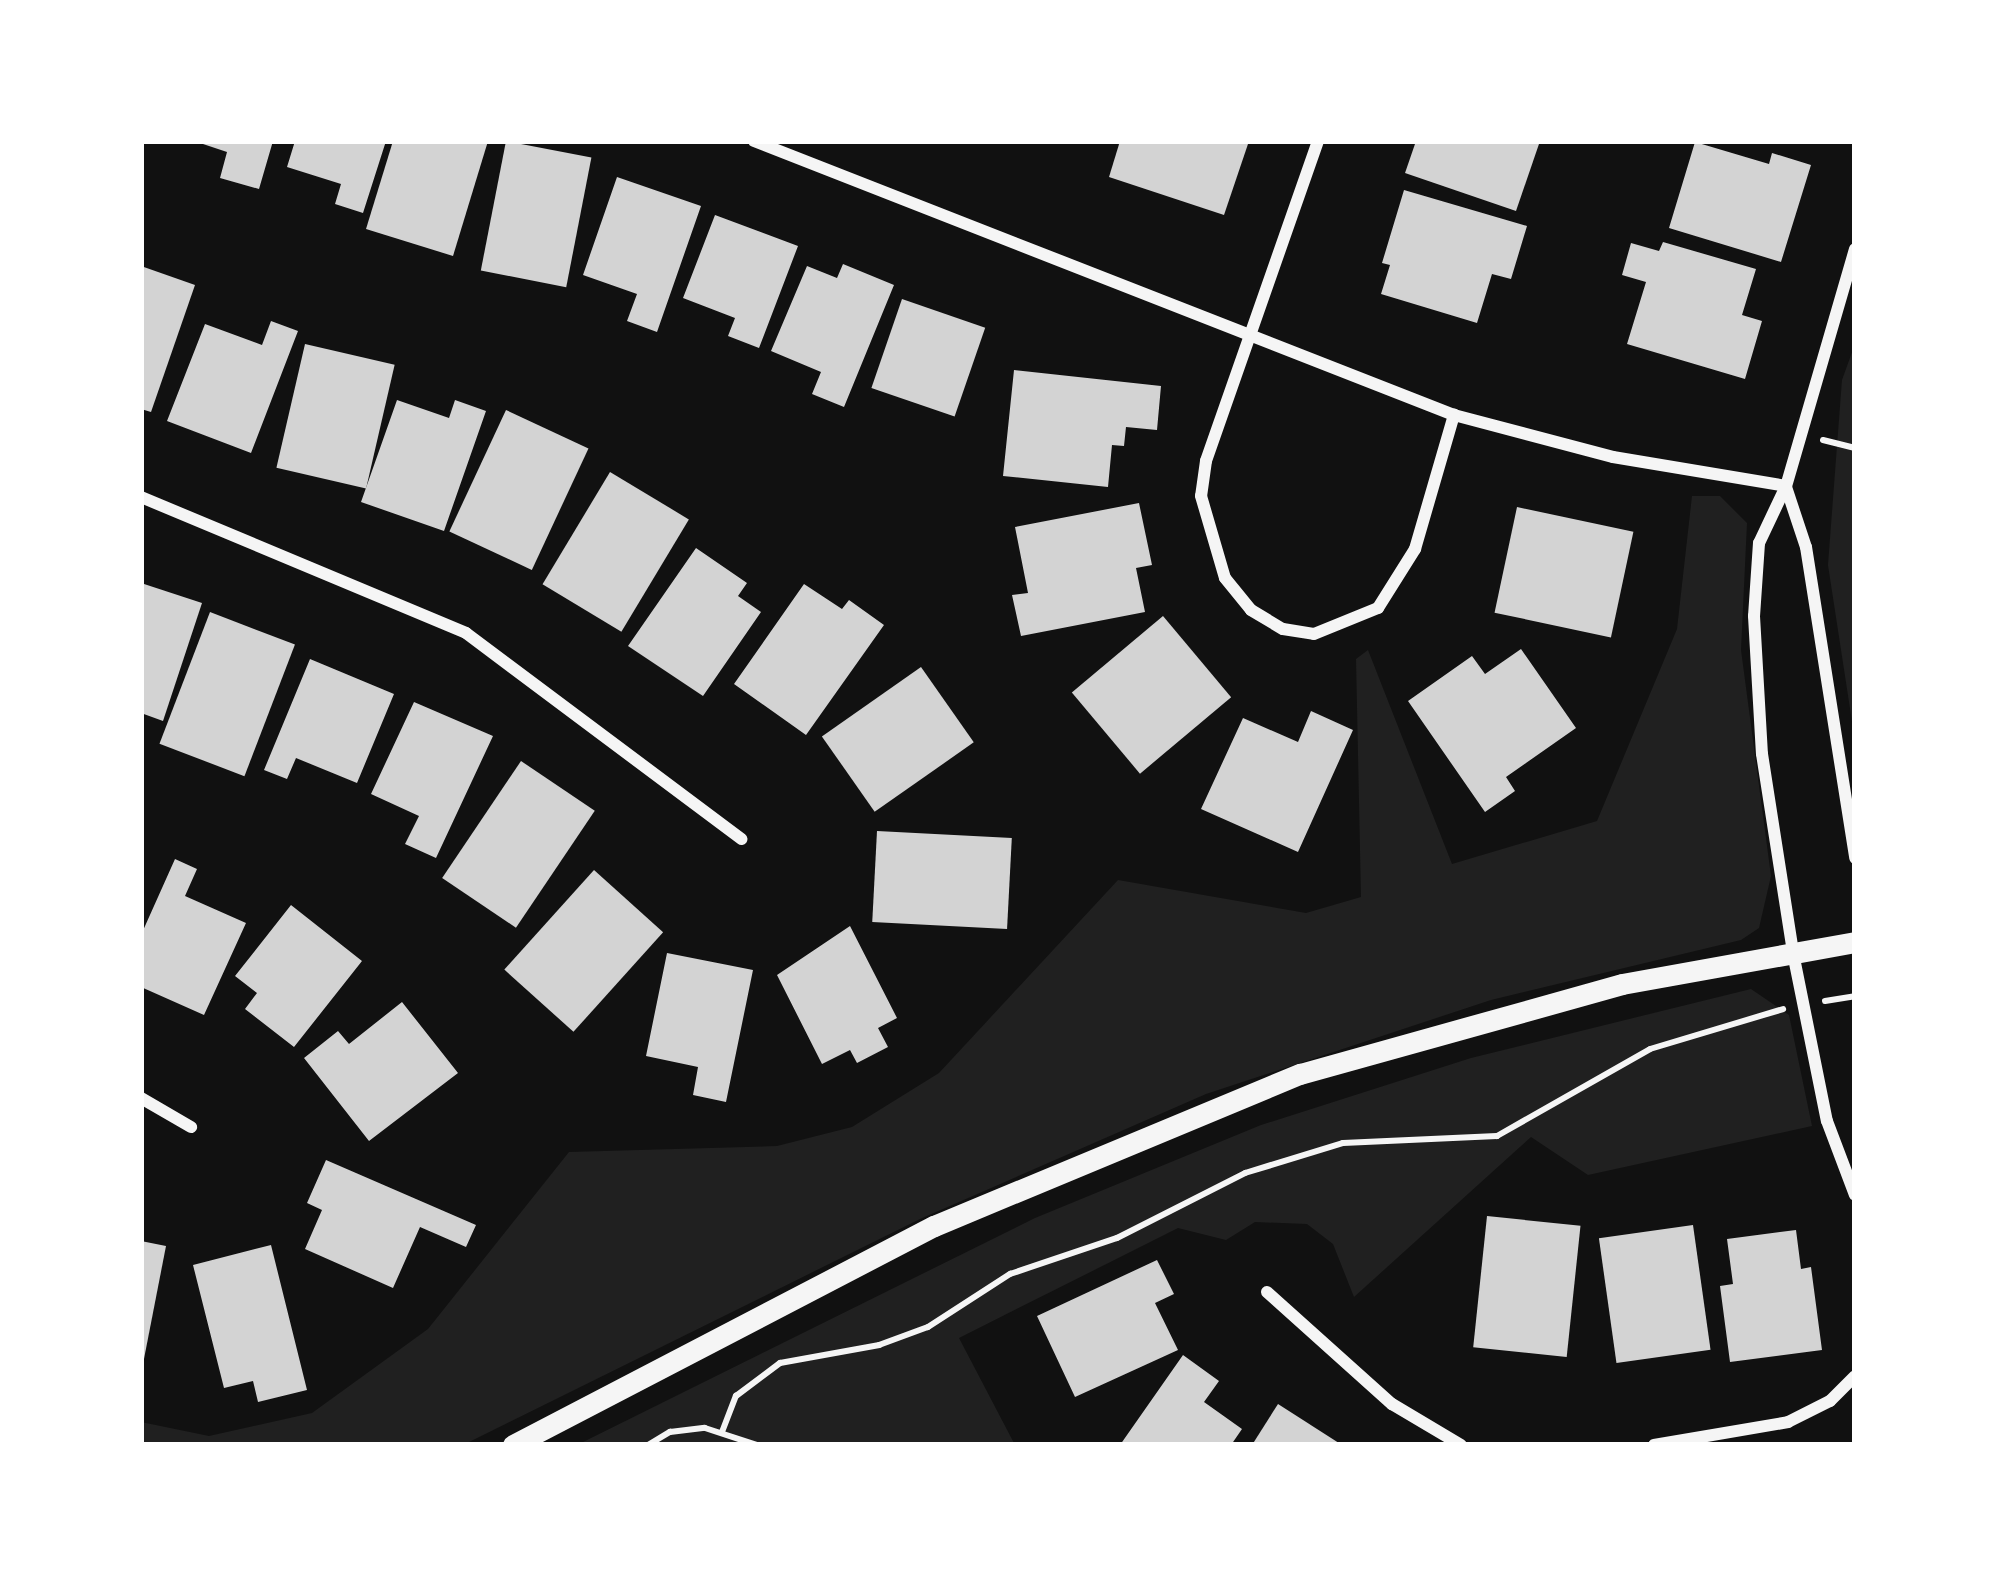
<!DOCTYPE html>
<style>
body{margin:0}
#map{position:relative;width:1996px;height:1586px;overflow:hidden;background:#111;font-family:Rubik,sans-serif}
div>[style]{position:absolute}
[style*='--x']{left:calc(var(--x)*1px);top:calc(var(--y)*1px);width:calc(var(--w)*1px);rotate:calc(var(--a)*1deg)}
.green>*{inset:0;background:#202020}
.building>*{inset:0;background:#d3d3d3;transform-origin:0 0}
.path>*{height:6px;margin:-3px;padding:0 3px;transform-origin:3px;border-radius:3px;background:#f5f5f5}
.minor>*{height:12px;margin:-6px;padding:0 6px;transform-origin:6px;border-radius:6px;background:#f5f5f5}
.tertiary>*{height:21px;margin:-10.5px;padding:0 10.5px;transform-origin:10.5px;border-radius:10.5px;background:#f5f5f5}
span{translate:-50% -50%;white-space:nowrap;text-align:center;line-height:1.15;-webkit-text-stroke:12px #fff;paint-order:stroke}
.frame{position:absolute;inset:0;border:144px solid #fff;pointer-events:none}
</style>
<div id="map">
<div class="green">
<i style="clip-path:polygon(1855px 344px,1855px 741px,1828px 565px,1842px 380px)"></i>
<i style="clip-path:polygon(1692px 496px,1720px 496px,1747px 523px,1741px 650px,1771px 876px,1759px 928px,1741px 940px,1491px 1000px,1206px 1094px,920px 1219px,463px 1445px,141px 1445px,141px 1422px,209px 1436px,312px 1413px,428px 1329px,569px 1152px,777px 1146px,852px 1127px,939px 1073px,1118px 880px,1306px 913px,1361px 897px,1356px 659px,1368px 650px,1452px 864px,1597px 821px,1677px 629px)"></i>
<i style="clip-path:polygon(1751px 989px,1789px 1015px,1812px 1126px,1588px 1175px,1531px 1137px,1354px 1297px,1333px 1244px,1307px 1224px,1255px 1222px,1226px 1240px,1178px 1228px,959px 1338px,1015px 1445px,577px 1445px,1035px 1218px,1261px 1125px,1471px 1058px)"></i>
</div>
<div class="building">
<i style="clip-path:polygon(194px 141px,273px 141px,259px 189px,220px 178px,227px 152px)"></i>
<i style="clip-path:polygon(295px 141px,386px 141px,363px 213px,335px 204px,341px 184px,287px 167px)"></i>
<i style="clip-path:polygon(393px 141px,488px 141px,453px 256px,366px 229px)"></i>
<i style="left:506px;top:141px;width:87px;height:132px;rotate:11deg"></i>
<i style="clip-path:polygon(1120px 141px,1249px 141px,1224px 215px,1109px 177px)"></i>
<i style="clip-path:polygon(1416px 141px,1540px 141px,1516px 211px,1405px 173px)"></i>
<i style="clip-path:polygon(1695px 142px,1769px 164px,1772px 153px,1811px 165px,1781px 262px,1669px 228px)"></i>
<i style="clip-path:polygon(617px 177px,701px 206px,657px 332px,627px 321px,637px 294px,583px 275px)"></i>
<i style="clip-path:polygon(1404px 190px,1527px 226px,1511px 279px,1492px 274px,1477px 323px,1381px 294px,1390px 265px,1382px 263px)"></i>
<i style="clip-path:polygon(715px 215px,798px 246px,759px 348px,728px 336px,735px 318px,683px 298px)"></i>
<i style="clip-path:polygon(1663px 242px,1756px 269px,1742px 315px,1762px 321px,1745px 379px,1627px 344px,1646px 282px,1622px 275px,1631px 243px,1659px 251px)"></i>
<i style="clip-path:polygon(843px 264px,894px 285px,844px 407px,812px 394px,821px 372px,771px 351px,807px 266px,837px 278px)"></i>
<i style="clip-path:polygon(141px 266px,195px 285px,151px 412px,141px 409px)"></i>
<i style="left:902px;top:299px;width:88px;height:94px;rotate:19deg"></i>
<i style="clip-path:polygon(271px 321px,298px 331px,251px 453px,167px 421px,205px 324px,262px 345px)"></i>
<i style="left:305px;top:344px;width:92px;height:127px;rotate:13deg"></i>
<i style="clip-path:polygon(1014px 370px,1161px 386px,1157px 430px,1126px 427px,1124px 446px,1112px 445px,1108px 487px,1003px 476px)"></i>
<i style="clip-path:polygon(397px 400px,449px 418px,455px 400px,486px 411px,444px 531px,361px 502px)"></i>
<i style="left:506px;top:410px;width:91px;height:134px;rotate:25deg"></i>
<i style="left:610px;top:472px;width:92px;height:131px;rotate:31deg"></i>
<i style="clip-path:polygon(1139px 503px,1152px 565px,1136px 568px,1145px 612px,1021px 636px,1012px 595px,1028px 593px,1015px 527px)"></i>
<i style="left:1517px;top:507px;width:119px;height:108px;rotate:12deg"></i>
<i style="clip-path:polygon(696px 548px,747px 583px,738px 596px,761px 612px,703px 696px,628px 646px)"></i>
<i style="clip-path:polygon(141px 583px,202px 603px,163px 721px,141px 713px)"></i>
<i style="clip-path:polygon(804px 584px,842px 609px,849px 600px,884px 625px,806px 735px,734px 684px)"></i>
<i style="left:210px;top:612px;width:91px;height:141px;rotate:21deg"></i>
<i style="left:1163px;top:616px;width:106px;height:119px;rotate:50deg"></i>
<i style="clip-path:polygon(1521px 649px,1576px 728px,1506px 777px,1515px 791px,1485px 812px,1408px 701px,1472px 656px,1485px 674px)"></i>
<i style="clip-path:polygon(310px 659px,394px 694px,357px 783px,296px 758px,287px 779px,264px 770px)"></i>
<i style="left:921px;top:667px;width:92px;height:121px;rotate:55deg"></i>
<i style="clip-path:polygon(414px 702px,493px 736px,436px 858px,405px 844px,419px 816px,371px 794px)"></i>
<i style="clip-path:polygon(1311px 711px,1353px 730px,1298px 852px,1201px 809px,1243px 718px,1298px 742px)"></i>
<i style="left:521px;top:761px;width:89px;height:141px;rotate:34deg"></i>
<i style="left:877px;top:831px;width:135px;height:91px;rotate:3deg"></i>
<i style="clip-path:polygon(175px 859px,197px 869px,185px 896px,246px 923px,204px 1015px,141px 987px,141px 935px)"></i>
<i style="left:594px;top:870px;width:93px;height:134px;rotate:42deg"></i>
<i style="clip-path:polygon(291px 905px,362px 961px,294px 1047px,245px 1009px,257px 993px,235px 976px)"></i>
<i style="clip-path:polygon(850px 926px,897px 1018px,878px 1028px,888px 1047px,857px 1063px,850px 1050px,822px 1064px,777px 975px)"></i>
<i style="clip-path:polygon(667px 953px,753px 970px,726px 1102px,693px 1095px,698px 1067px,646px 1056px)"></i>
<i style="clip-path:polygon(402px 1002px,458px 1073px,369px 1141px,304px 1058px,338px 1031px,349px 1044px)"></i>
<i style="clip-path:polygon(326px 1160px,476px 1225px,466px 1247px,420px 1227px,393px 1288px,305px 1249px,322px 1210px,307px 1203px)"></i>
<i style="left:1487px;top:1216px;width:94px;height:132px;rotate:6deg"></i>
<i style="left:1693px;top:1225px;width:126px;height:95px;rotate:82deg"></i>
<i style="clip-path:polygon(1796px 1230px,1801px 1269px,1811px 1267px,1822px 1350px,1730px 1362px,1720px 1286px,1733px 1284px,1727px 1239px)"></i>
<i style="clip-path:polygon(141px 1241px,166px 1246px,143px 1364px,141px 1363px)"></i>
<i style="clip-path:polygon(271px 1245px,307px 1390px,258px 1402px,253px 1381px,224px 1388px,193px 1265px)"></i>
<i style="clip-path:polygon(1157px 1260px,1174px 1294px,1155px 1303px,1178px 1350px,1075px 1397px,1037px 1316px)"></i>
<i style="clip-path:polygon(1183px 1355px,1219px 1381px,1204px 1402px,1242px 1429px,1231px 1445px,1120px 1445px)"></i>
<i style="clip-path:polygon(1278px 1404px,1342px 1445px,1252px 1445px)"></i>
</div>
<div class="path">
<i style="--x:1823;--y:440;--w:33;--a:14"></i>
<i style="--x:1825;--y:1001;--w:30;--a:-9"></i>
<i style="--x:722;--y:1432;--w:39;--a:-69"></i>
<i style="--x:736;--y:1396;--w:55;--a:-36.9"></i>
<i style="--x:780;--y:1363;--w:101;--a:-10.3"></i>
<i style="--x:879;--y:1345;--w:52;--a:-20.2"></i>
<i style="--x:928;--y:1327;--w:98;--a:-32.9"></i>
<i style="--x:1010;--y:1274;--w:113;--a:-18.6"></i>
<i style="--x:1117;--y:1238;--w:144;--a:-26.9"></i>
<i style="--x:1245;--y:1173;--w:102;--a:-17"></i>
<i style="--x:1343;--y:1143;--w:154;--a:-2.6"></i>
<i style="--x:1497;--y:1136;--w:176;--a:-29.6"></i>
<i style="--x:1650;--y:1049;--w:139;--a:-16.7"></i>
<i style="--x:648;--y:1445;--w:26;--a:-31"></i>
<i style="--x:670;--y:1432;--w:35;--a:-7"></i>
<i style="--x:705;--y:1428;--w:55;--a:18.1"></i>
</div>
<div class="minor">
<i style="--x:754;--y:141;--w:752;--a:21.38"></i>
<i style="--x:1454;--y:415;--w:164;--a:14.8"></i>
<i style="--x:1613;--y:457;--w:175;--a:9.5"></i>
<i style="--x:1318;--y:141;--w:339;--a:109.3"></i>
<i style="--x:1206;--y:461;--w:35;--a:98"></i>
<i style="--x:1201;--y:496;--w:85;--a:73.7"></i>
<i style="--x:1225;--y:578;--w:41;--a:50.9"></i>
<i style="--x:1251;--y:610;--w:37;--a:31"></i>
<i style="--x:1283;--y:629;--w:31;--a:9"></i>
<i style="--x:1314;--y:634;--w:69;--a:-22.1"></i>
<i style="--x:1378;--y:608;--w:70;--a:-57.9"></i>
<i style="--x:1415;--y:549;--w:140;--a:-73.8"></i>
<i style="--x:1855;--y:249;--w:247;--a:106.2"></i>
<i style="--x:1786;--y:486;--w:63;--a:115.3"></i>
<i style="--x:1759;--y:543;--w:73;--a:93.9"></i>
<i style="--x:1754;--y:616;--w:138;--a:86.7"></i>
<i style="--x:1762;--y:754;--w:201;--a:81.1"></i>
<i style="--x:1793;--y:953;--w:171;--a:78.6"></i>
<i style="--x:1827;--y:1121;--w:79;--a:69.3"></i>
<i style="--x:1786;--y:487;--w:63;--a:71.6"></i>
<i style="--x:1806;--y:547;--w:315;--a:81"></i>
<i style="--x:141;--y:497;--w:352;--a:22.7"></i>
<i style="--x:466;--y:633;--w:344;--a:36.8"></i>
<i style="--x:141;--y:1098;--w:58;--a:30.1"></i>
<i style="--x:1267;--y:1292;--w:168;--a:41.9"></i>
<i style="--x:1392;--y:1404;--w:80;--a:30.7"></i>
<i style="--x:1654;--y:1445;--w:136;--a:-9.7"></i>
<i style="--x:1788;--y:1422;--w:47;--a:-26.6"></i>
<i style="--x:1830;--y:1401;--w:35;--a:-45"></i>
</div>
<div class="tertiary">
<i style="--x:513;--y:1445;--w:475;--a:-27.5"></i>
<i style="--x:934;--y:1226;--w:396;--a:-22.6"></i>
<i style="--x:1300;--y:1074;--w:334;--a:-15.6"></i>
<i style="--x:1622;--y:984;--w:237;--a:-10.2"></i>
</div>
<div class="frame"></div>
</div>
